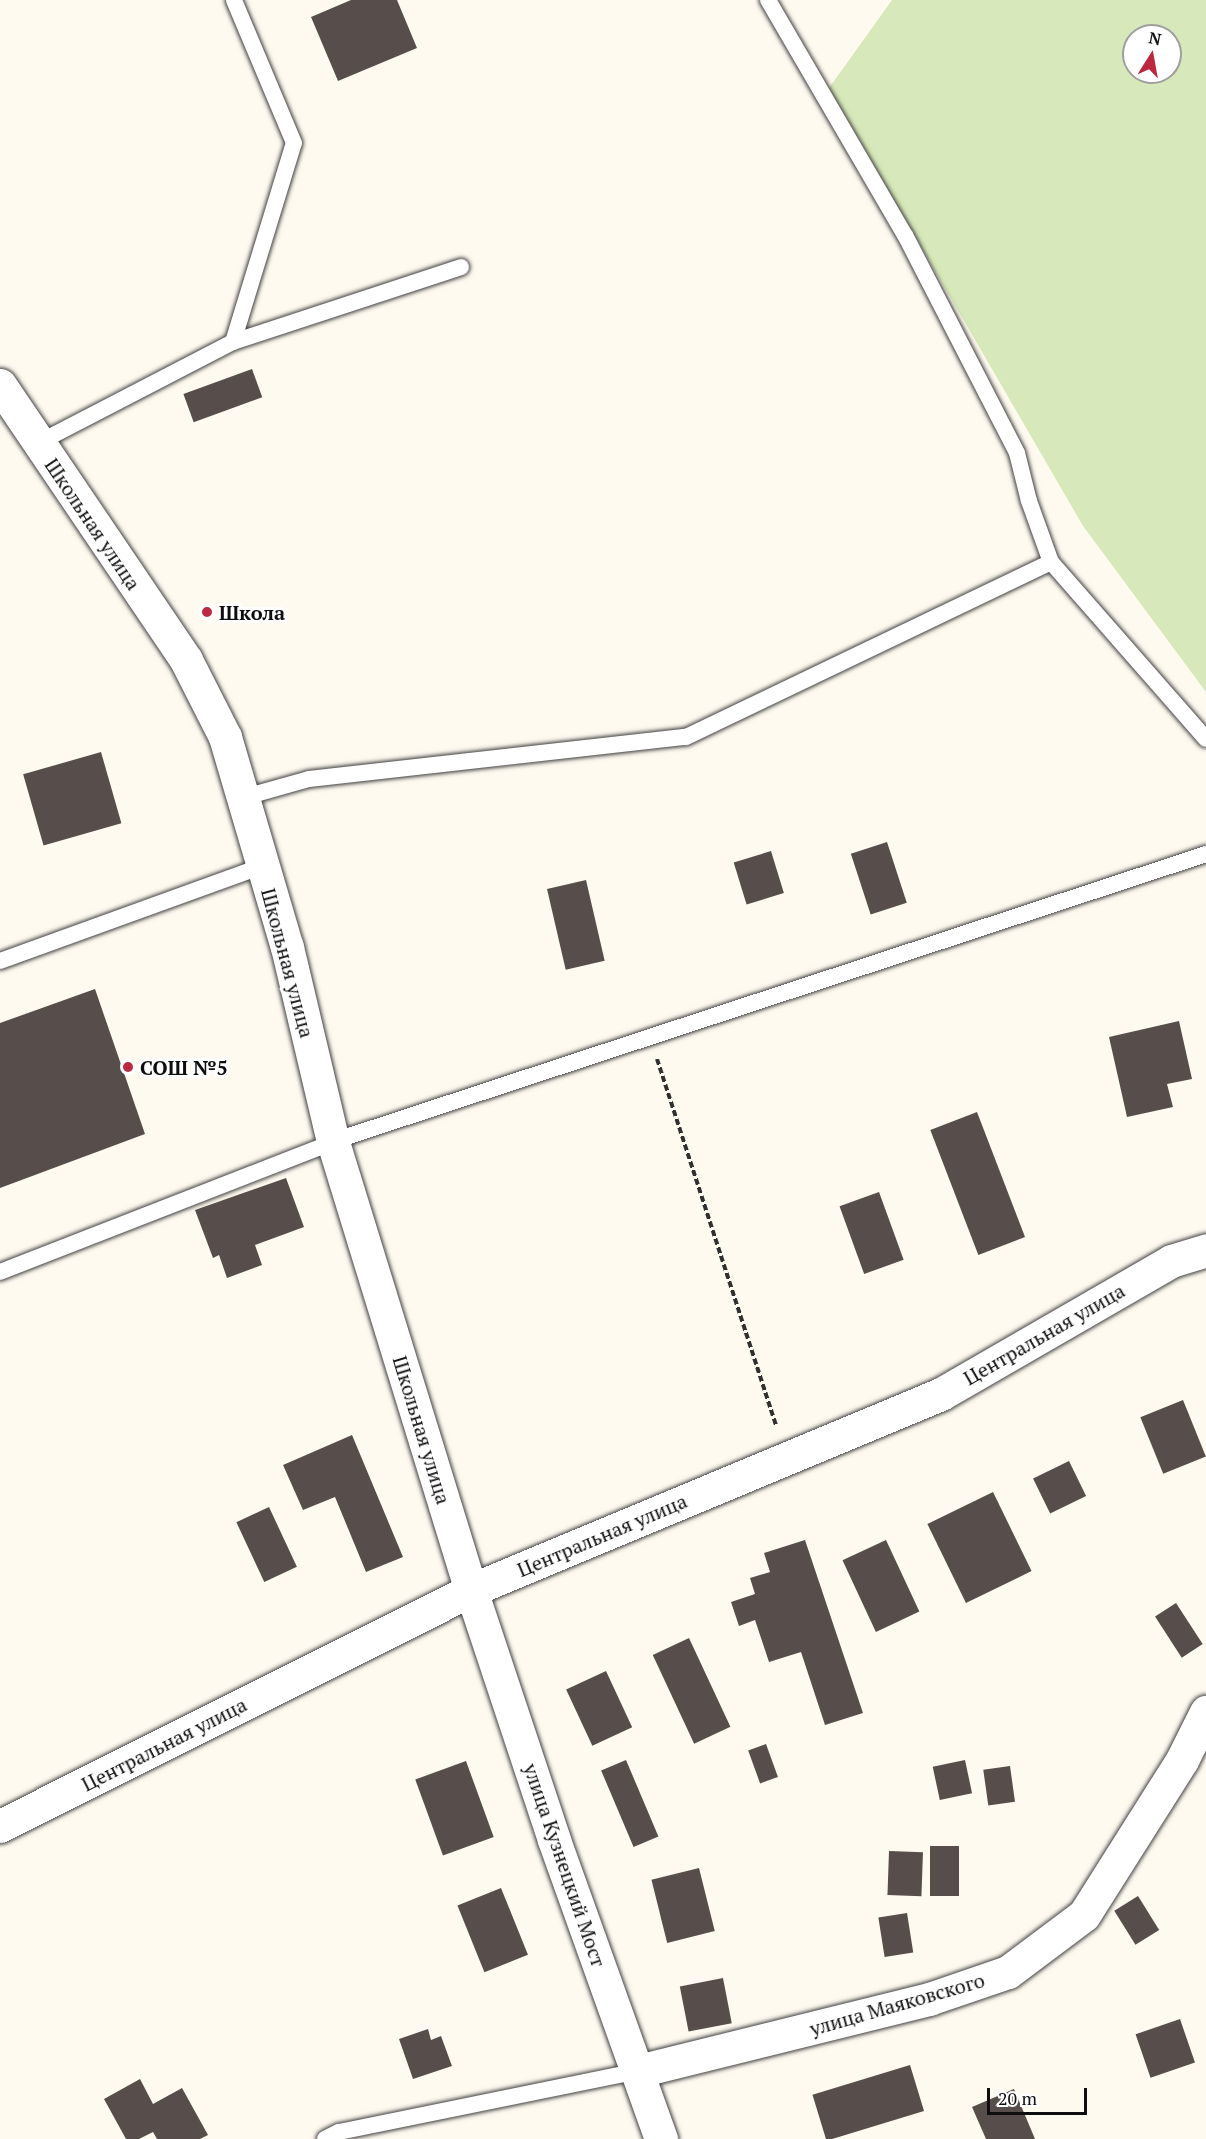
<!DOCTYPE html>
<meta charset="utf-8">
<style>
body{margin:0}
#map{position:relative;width:1206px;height:2139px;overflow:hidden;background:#fffaf0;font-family:"PT Serif",serif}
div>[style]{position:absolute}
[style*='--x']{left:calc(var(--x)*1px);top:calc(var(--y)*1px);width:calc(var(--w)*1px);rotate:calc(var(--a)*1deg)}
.green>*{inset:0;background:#d7e9ba}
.building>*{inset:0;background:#574e4b;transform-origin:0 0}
.path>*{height:4px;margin-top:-2px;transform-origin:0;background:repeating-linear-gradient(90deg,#303030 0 6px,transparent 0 9px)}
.roads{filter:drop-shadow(0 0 2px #414141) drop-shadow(0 0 2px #414141)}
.service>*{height:16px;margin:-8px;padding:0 8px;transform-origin:8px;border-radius:8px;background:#fff}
.minor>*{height:33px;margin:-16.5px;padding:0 16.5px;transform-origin:16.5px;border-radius:16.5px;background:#fff}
.tertiary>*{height:33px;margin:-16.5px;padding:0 16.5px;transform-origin:16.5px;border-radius:16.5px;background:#fff}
.dots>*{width:16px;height:16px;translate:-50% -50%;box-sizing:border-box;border:3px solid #fff;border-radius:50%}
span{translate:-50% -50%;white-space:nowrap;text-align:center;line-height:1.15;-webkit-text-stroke:6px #fff;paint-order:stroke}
.street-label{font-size:20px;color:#0e0e0e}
.poi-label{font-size:20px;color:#0e0e0e;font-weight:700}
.left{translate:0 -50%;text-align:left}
.north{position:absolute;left:1122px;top:24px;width:60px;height:60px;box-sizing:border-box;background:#fff;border:2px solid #9f9f9f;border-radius:50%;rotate:11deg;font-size:16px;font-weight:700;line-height:24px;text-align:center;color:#0e0e0e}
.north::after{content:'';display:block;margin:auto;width:21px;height:27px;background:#bc2840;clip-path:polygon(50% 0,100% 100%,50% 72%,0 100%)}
.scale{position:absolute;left:987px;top:2088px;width:100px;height:27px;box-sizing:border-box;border:3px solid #0e0e0e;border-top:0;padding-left:8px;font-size:18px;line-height:21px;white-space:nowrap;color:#0e0e0e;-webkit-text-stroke:4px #fff;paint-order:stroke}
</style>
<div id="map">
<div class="green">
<i style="clip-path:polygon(evenodd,892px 0,1206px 0,1206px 692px,1083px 526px,829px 88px,892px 0,1134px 36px,1170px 36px,1170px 72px,1134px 72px,1134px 36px)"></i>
</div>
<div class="building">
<i style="clip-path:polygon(351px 0,397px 0,417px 48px,338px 81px,311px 17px)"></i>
<i style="left:252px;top:369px;width:30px;height:73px;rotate:70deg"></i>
<i style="left:101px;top:752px;width:74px;height:81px;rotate:74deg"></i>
<i style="left:887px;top:842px;width:64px;height:38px;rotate:72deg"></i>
<i style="left:771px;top:851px;width:44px;height:39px;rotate:73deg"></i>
<i style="left:586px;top:880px;width:83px;height:40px;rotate:77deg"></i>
<i style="clip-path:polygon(95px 989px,145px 1134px,0 1188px,0 1023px)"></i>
<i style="clip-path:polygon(1179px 1021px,1192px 1079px,1167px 1084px,1173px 1107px,1127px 1117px,1109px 1037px)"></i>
<i style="left:977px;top:1112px;width:134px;height:50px;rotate:69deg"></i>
<i style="clip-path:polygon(286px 1178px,304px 1227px,255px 1245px,262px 1265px,227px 1278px,219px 1255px,213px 1258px,195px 1210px)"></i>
<i style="left:879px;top:1192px;width:72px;height:42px;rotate:70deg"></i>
<i style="left:1183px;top:1400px;width:61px;height:46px;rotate:68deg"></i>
<i style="clip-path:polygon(352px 1435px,403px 1557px,366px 1572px,335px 1497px,303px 1510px,283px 1465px)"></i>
<i style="left:1069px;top:1461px;width:39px;height:40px;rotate:64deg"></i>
<i style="left:993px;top:1492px;width:88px;height:73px;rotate:64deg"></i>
<i style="left:269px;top:1507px;width:66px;height:36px;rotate:65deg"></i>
<i style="clip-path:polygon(805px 1540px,863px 1713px,825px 1725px,801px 1652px,769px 1662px,755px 1620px,739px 1626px,731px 1602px,755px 1594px,750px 1578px,770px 1572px,764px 1553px)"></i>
<i style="left:886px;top:1540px;width:79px;height:48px;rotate:65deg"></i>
<i style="left:1176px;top:1603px;width:49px;height:25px;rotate:57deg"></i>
<i style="left:689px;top:1638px;width:98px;height:40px;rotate:65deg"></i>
<i style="left:606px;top:1671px;width:62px;height:44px;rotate:65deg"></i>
<i style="left:766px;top:1744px;width:35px;height:19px;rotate:70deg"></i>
<i style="left:626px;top:1760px;width:83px;height:27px;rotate:67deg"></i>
<i style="left:965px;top:1760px;width:34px;height:33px;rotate:78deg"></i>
<i style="left:466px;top:1761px;width:81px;height:54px;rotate:70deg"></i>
<i style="left:1010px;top:1766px;width:36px;height:27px;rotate:82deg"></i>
<i style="left:959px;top:1846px;width:50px;height:29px;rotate:90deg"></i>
<i style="left:889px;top:1851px;width:34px;height:44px;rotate:2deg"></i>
<i style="left:699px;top:1868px;width:65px;height:49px;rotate:76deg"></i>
<i style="left:501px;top:1888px;width:72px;height:47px;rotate:68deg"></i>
<i style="left:1138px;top:1896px;width:40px;height:28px;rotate:58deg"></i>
<i style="left:907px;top:1913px;width:40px;height:29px;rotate:81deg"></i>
<i style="left:723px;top:1978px;width:46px;height:44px;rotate:79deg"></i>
<i style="left:1180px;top:2019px;width:46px;height:47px;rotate:71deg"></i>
<i style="clip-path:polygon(428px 2029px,431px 2040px,441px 2036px,452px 2066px,413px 2079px,399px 2039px)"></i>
<i style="left:910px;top:2065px;width:48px;height:102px;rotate:73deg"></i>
<i style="clip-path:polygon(140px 2079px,153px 2104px,182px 2088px,208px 2135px,200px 2139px,157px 2139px,153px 2132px,139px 2139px,126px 2139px,104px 2099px)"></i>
<i style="clip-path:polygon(1014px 2089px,1035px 2139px,986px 2139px,972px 2107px)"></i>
</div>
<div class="path">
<i style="--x:657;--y:1059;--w:386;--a:72"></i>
</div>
<div class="roads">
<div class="service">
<i style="--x:768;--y:0;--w:272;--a:59.8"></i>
<i style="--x:905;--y:235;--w:245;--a:62.8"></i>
<i style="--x:1017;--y:453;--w:49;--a:76"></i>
<i style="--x:1029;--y:501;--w:65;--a:70.2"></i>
<i style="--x:1051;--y:562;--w:235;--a:48.8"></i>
<i style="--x:233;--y:342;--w:208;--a:-73"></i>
<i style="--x:294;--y:143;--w:155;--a:-112.8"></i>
<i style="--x:38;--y:443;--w:220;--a:-27.4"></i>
<i style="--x:233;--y:342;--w:240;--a:-18.2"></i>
<i style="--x:245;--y:797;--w:66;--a:-15.7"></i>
<i style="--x:309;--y:779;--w:379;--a:-6.4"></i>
<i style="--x:686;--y:737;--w:405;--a:-25.6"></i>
<i style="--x:0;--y:961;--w:280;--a:-19.9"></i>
<i style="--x:0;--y:1272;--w:375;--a:-21.3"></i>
<i style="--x:349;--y:1136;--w:902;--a:-18.21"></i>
<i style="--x:325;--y:2139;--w:16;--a:-27"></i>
<i style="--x:339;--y:2132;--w:305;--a:-11.5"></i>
</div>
<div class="minor">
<i style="--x:0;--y:1826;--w:527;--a:-26.61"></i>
<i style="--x:471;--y:1590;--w:509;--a:-22.64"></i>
<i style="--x:941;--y:1394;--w:266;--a:-30"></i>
<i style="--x:1171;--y:1261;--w:37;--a:-17"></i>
</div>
<div class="tertiary">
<i style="--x:0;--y:385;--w:332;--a:55.9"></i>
<i style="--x:186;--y:660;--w:86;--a:63.1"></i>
<i style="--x:225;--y:737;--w:219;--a:73.6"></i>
<i style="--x:287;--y:947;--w:200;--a:76.7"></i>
<i style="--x:333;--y:1142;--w:469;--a:72.9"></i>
<i style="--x:471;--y:1590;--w:263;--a:71.6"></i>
<i style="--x:554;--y:1840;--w:318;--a:70.3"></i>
<i style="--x:638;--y:2071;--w:300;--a:-13.9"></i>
<i style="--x:929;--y:1999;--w:83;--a:-18.9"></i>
<i style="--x:1008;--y:1972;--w:95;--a:-36.9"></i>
<i style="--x:1084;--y:1915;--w:183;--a:-57.7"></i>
<i style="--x:1182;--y:1760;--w:54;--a:-63.4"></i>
</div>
</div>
<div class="dots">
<i style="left:207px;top:612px;background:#bc2840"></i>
<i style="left:128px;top:1067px;background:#bc2840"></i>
</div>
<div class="street-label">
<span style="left:93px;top:524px;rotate:56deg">Школьная улица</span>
<span style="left:288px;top:963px;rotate:75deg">Школьная улица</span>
<span style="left:1044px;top:1334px;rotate:-30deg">Центральная улица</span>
<span style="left:422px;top:1430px;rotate:73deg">Школьная улица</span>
<span style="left:602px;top:1535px;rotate:-23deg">Центральная улица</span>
<span style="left:164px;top:1744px;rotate:-27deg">Центральная улица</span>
<span style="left:565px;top:1865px;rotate:71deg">улица Кузнецкий Мост</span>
<span style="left:897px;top:2004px;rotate:-16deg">улица Маяковского</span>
</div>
<div class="poi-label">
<span class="left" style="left:219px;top:612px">Школа</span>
<span class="left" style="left:140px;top:1067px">СОШ №5</span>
</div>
<div class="north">N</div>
<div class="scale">20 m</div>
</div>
